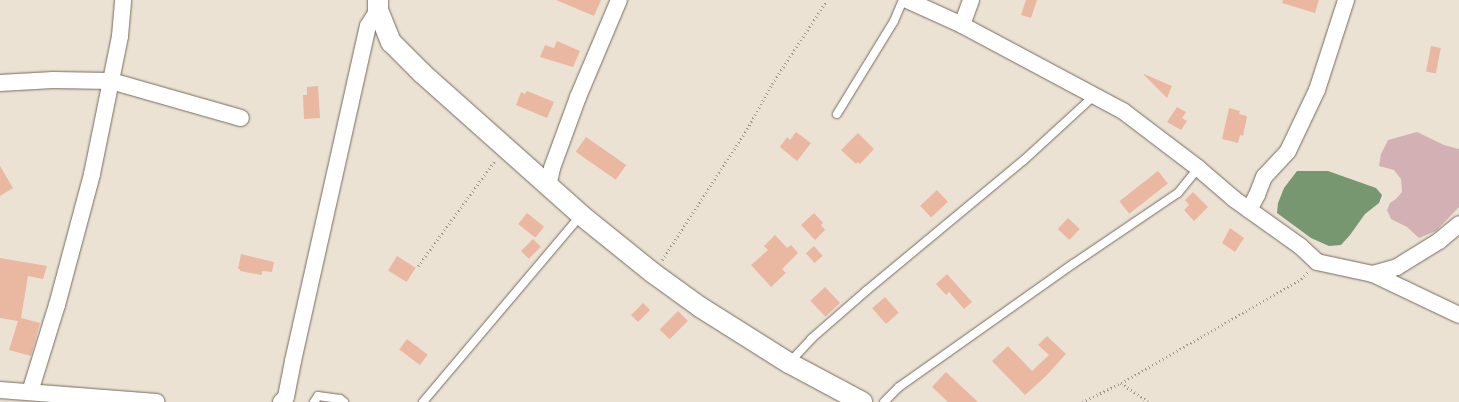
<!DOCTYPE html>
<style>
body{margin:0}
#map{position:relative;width:1459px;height:402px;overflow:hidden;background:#ece2d4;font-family:"PT Serif",serif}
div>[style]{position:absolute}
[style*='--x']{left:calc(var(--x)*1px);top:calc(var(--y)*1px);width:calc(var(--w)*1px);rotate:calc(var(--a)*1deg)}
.green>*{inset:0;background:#d3b0b4}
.water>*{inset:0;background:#779770}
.building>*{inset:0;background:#eab7a1;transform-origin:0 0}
.path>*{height:2.5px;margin-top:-1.25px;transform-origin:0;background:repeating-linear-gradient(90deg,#a29a8f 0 1px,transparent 0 4px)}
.roads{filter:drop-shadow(0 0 1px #746b5f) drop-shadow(0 0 1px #746b5f)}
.service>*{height:8px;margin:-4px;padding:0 4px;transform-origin:4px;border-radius:4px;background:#fff}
.minor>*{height:16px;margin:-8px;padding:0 8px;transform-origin:8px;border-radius:8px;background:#fff}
.tertiary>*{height:20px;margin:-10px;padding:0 10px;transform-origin:10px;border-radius:10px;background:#fff}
span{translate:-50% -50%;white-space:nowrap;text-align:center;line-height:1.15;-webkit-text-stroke:3px #fff;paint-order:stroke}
</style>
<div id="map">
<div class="green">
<i style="clip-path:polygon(1417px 132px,1444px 145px,1459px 149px,1459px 207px,1436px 231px,1419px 238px,1407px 227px,1391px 219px,1387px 210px,1390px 203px,1396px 199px,1402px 192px,1401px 179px,1394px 170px,1379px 166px,1381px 154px,1388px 140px)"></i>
</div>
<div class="water">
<i style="clip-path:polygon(1297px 171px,1328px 171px,1376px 188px,1382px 195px,1379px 203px,1365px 214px,1350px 235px,1341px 245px,1329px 246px,1311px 238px,1277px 213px,1278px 203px,1284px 188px)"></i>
</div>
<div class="building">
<i style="clip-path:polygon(556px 0,601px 0,594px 16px)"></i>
<i style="clip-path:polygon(1026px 0,1037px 0,1031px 18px,1021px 15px)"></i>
<i style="clip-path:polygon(1283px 0,1319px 0,1315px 13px,1282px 3px)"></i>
<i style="clip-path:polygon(557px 41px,580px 51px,573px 67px,540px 57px,545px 45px,554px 48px)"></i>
<i style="left:1431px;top:46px;width:10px;height:26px;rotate:11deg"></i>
<i style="clip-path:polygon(1144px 74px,1172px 86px,1167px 98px,1144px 75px)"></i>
<i style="clip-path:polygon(318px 86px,320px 118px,304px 119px,303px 95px,307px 95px,307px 87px)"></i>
<i style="clip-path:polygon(527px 91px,554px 102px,547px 118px,516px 105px,521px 92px,525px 94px)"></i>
<i style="clip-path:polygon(1177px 107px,1186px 112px,1182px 118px,1187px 121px,1181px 130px,1167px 122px)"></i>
<i style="clip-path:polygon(1229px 108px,1240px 111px,1239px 114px,1247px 116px,1243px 136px,1240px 135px,1238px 143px,1222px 139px)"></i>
<i style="clip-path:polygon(796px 132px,811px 143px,797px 161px,780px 147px,787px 137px,790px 140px)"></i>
<i style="clip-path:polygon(858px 133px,874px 149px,860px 164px,858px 162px,856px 164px,841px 150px)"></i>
<i style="left:586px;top:137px;width:49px;height:18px;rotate:35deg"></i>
<i style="clip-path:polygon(0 166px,13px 188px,0 196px)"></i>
<i style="left:1158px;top:171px;width:16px;height:49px;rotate:52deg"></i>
<i style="left:937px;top:190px;width:16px;height:23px;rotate:47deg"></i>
<i style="clip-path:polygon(1193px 192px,1208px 207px,1194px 221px,1184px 210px,1189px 205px,1185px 200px)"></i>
<i style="left:527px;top:213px;width:22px;height:14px;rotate:39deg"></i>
<i style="clip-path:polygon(814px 213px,823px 223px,821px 225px,825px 230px,815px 240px,801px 225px)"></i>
<i style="left:1068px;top:218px;width:16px;height:15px;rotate:43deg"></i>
<i style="clip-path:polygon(1230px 228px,1244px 238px,1235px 252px,1222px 243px)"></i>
<i style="clip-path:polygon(775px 235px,787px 248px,791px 245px,798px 253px,782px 269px,786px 273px,771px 287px,751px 265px,768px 250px,764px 246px)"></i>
<i style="left:533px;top:239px;width:11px;height:17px;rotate:45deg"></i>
<i style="left:814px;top:246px;width:13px;height:11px;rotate:48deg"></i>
<i style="clip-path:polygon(241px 254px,274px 262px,272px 272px,262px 271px,262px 275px,240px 271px,240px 269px,238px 269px)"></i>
<i style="left:397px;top:256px;width:22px;height:17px;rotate:32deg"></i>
<i style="clip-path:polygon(0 258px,47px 266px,43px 279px,28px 276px,21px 318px,40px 323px,31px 356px,9px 350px,18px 321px,0 318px)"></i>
<i style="clip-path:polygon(947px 274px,972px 302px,964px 309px,949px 292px,946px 295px,936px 284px)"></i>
<i style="left:825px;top:287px;width:22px;height:20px;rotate:47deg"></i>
<i style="left:885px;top:297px;width:21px;height:17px;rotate:49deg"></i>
<i style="left:643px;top:303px;width:10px;height:17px;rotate:45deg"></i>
<i style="left:678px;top:311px;width:14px;height:26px;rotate:45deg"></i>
<i style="clip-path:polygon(1047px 336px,1066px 354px,1046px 376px,1025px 395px,992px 361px,1008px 346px,1032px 371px,1049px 355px,1038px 345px)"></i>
<i style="left:407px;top:339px;width:26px;height:13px;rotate:37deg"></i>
<i style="clip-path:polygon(946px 372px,978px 402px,948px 402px,932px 387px)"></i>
</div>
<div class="path">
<i style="--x:662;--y:260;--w:156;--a:-57"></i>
<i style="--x:747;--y:129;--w:51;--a:-60.9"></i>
<i style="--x:772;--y:84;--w:100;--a:-56.8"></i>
<i style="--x:418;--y:266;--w:132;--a:-53.9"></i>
<i style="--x:1121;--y:383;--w:34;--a:34"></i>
<i style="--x:1082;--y:402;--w:43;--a:-26"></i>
<i style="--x:1121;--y:383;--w:208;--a:-30"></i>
<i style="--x:1301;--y:279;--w:10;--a:-45"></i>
</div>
<div class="roads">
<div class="service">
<i style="--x:837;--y:114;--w:109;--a:-58.5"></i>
<i style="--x:894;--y:21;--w:23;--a:-67"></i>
<i style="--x:789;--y:363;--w:33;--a:-47"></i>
<i style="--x:811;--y:339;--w:73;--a:-41.1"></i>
<i style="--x:866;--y:291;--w:205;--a:-39.7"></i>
<i style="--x:1024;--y:160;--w:96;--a:-42.5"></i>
<i style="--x:314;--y:402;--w:7;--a:-56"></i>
<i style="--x:318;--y:396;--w:22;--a:8"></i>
<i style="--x:340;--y:399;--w:5;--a:37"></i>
<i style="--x:423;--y:402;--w:245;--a:-49.8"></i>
<i style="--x:884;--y:402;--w:21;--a:-45"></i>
<i style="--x:899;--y:387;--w:213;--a:-35.3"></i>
<i style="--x:1073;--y:264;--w:127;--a:-34.1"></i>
<i style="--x:1178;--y:193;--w:32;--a:-51"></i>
</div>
<div class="minor">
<i style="--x:907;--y:0;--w:60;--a:24.4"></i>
<i style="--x:962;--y:25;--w:183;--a:28.1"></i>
<i style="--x:1123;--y:111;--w:94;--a:37.2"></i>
<i style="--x:1198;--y:168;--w:48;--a:40.7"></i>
<i style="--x:1234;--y:199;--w:81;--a:35.5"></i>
<i style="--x:1300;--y:246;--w:23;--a:43"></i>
<i style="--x:1317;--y:262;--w:57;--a:12.1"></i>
<i style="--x:1373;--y:274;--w:95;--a:25.5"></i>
<i style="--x:962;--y:25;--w:27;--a:-70"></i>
<i style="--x:0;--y:83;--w:53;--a:-3.2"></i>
<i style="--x:53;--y:80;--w:58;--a:1"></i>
<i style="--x:111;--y:81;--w:135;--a:15.9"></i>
<i style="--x:548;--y:187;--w:19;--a:-78"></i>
<i style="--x:552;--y:168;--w:76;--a:-69.9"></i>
<i style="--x:578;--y:97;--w:105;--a:-67.1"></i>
<i style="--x:1249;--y:210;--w:17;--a:-62"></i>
<i style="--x:1257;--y:195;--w:19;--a:-69"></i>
<i style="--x:1264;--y:177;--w:35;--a:-47"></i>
<i style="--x:1288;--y:151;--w:68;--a:-64.6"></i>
<i style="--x:1317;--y:90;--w:95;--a:-72.1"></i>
<i style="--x:1373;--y:274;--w:25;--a:-16"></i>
<i style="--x:1397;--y:267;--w:49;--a:-31.8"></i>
<i style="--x:1439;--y:241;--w:26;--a:-40"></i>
<i style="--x:0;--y:390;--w:157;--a:4.4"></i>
<i style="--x:30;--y:392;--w:91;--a:-72.8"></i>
<i style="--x:57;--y:305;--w:136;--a:-75"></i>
<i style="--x:92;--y:174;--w:141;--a:-78.5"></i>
<i style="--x:120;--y:36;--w:36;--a:-85"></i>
<i style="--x:281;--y:402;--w:7;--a:-45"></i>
<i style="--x:286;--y:397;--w:37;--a:-79"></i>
<i style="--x:293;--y:361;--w:343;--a:-77.4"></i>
<i style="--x:368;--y:26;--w:19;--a:-58"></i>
</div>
<div class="tertiary">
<i style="--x:378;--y:0;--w:10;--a:90"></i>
<i style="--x:378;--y:10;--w:35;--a:68"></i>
<i style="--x:391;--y:42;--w:45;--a:45"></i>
<i style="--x:423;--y:74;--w:212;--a:41.7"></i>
<i style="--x:581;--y:215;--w:92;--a:38.9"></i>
<i style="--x:653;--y:273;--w:58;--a:35.9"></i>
<i style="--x:700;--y:307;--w:105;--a:32.2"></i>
<i style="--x:789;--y:363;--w:83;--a:28.1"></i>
</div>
</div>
</div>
